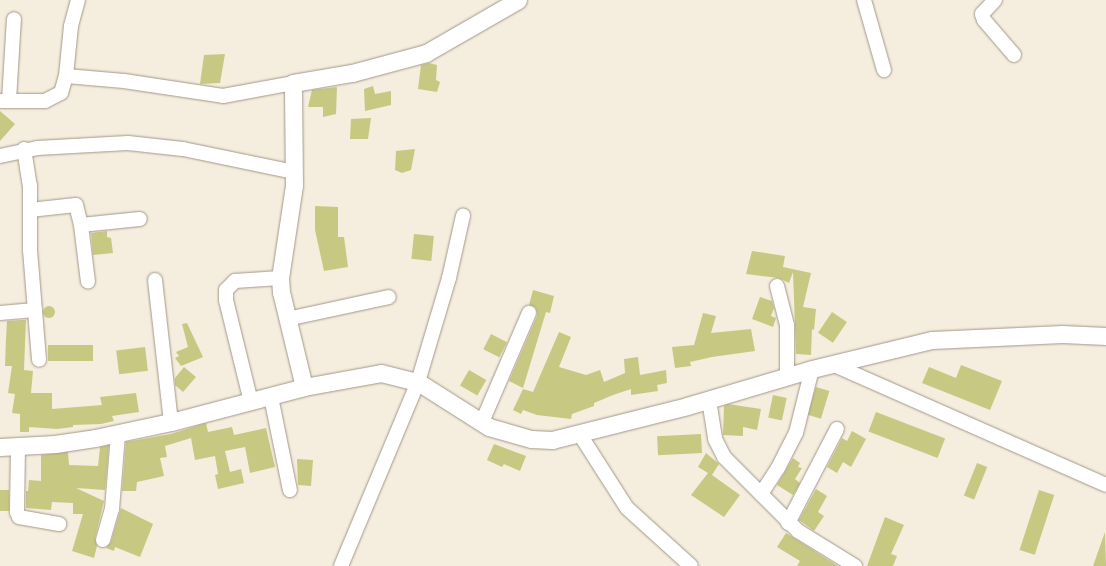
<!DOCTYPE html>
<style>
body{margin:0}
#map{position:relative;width:1106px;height:566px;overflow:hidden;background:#f5eddd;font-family:Jost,sans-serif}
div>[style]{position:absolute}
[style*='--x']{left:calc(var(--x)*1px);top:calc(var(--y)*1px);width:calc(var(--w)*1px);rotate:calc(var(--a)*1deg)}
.building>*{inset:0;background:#c7c982;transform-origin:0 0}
.round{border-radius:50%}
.roads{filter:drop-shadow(0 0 1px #a0988a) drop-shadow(0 0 1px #a0988a)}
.minor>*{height:14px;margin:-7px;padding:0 7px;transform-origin:7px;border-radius:7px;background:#fff}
.tertiary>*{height:17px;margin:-8.5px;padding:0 8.5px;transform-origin:8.5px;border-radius:8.5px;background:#fff}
span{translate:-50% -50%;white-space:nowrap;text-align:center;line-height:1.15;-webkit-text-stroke:3px #fff;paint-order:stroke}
</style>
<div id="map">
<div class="building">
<i style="clip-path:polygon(225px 54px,220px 83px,200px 84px,204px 55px)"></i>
<i style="clip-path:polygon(429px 63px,437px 65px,436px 80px,440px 82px,437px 92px,418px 89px,421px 65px)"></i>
<i style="clip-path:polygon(373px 86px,375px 94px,391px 91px,391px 105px,365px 111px,364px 89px)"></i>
<i style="clip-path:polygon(337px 87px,336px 114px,323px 117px,323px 107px,308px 107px,312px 90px)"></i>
<i style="clip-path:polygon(0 111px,15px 124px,0 141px)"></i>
<i style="clip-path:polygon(371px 118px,368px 139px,350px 139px,351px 119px)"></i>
<i style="clip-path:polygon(415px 149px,411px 170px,402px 173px,395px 170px,396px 151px)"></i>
<i style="clip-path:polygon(315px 206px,338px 207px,338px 237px,344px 237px,348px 267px,324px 271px,315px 230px)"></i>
<i style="clip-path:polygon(107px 231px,107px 237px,111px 238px,113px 253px,93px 255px,91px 233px)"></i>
<i style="left:414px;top:234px;width:20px;height:25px;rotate:6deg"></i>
<i style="clip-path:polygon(752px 251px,785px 256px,783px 267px,811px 273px,803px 307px,816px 309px,814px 330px,812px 329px,811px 355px,796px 354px,793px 272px,789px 283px,779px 278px,746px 274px)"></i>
<i style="clip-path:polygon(533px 290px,554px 296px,550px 313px,546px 312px,523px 388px,509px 381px,537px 316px,536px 308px,529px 305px)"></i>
<i style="clip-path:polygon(760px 297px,772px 301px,774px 308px,771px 316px,776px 318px,773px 327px,752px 319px)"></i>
<i class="round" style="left:43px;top:306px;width:12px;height:12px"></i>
<i style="left:832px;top:312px;width:18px;height:25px;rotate:34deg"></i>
<i style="clip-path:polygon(703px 313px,716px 316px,711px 333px,751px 329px,755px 351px,712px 357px,690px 362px,691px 366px,675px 368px,672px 347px,694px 345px)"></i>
<i style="clip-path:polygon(23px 320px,26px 320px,24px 370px,33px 371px,31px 393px,52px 393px,52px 409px,102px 405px,100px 397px,136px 393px,139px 412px,112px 416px,114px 421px,101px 424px,73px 425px,73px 427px,57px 429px,29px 427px,29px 432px,20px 432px,20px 414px,12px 413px,15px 394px,8px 393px,12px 366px,5px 366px,6px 339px,7px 321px)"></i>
<i style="clip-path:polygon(187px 323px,203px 357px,181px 366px,175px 358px,179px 356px,176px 352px,188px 347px,182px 324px)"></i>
<i style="clip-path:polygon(559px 332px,571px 337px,559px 367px,586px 375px,600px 370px,604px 382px,625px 373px,624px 359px,638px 357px,640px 375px,666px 370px,667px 383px,657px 385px,658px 391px,631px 395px,631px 389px,613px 395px,594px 403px,594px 406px,572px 414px,571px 419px,537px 415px,523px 410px,521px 414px,513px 410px,523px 389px,533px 392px)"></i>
<i style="left:491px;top:334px;width:18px;height:17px;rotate:27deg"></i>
<i style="left:93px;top:345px;width:16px;height:45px;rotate:90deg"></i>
<i style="left:145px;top:347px;width:24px;height:29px;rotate:83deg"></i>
<i style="clip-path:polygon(961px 365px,1002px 381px,990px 410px,922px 383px,929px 367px,956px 378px)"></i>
<i style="clip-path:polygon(184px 367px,196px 377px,183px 392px,175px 385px,175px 378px)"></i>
<i style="left:469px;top:370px;width:20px;height:18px;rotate:30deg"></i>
<i style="left:816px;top:387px;width:14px;height:29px;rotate:17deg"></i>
<i style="left:773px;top:395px;width:14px;height:23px;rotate:12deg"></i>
<i style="clip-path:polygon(728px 404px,761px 409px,757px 430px,743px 427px,743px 436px,723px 435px,724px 406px)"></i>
<i style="left:876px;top:412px;width:74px;height:21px;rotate:21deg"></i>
<i style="clip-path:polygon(206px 423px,208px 432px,232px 427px,234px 435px,266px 428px,275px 467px,250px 473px,245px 447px,225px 451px,230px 472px,241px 469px,244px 483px,218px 489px,215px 475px,218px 474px,215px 456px,195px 460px,191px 438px,165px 446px,167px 457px,160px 458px,164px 476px,137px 482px,136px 491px,122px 491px,126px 442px,171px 434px)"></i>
<i style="clip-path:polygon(852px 431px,866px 439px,851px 467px,843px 462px,837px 473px,827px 467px,842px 438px,847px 441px)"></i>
<i style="left:701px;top:434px;width:19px;height:44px;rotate:87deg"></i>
<i style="clip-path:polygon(494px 444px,526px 456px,520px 471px,504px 464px,502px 467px,487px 460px)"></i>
<i style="clip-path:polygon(109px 445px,105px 490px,76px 488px,104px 501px,95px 538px,97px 546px,94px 558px,72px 551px,83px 514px,73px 514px,73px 503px,52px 502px,51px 510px,26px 508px,26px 491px,28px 491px,29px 480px,41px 481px,41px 455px,68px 452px,69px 465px,98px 466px,100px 447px)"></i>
<i style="clip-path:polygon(706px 453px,719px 464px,712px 475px,740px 495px,724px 517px,691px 495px,708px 473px,698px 467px)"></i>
<i style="clip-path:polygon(793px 458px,800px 463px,798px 467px,802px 468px,795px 479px,800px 483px,793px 495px,777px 485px)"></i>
<i style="clip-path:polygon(297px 459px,313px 460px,311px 486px,298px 485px)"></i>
<i style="left:977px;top:463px;width:11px;height:35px;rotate:22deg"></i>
<i style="clip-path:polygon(816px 489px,827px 496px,818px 512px,824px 516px,814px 531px,799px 520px)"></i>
<i style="left:0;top:490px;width:9px;height:21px"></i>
<i style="left:1039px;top:490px;width:16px;height:63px;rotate:18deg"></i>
<i style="clip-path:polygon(121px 508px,153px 524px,140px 557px,115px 547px,114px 551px,106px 548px,111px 542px)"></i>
<i style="clip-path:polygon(885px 517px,904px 525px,891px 554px,897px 556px,893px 566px,867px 566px)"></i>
<i style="clip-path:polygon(1105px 532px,1106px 566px,1093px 566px)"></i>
<i style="clip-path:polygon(786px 533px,794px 538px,838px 566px,797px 566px,800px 561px,777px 547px)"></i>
</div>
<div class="roads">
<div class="minor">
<i style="--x:864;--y:0;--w:73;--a:74.1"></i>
<i style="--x:995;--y:0;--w:19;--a:133"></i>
<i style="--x:982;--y:14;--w:6;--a:72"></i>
<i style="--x:984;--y:20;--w:46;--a:49.4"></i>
<i style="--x:66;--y:76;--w:58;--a:4.9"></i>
<i style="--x:124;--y:81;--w:100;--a:8.6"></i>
<i style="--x:223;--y:96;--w:71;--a:-10.5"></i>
<i style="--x:9;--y:100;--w:81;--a:-86.5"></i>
<i style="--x:0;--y:101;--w:45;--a:0"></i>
<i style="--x:45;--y:101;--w:18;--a:-27"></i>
<i style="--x:61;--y:93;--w:18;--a:-74"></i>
<i style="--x:66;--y:76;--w:50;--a:-84.3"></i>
<i style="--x:71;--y:26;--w:27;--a:-75"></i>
<i style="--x:24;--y:149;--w:36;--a:81"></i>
<i style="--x:30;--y:185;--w:65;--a:90"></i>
<i style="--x:30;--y:250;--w:110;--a:85.3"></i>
<i style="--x:0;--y:156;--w:38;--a:-12"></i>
<i style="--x:37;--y:148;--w:91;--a:-3.1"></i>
<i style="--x:128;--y:143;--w:55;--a:6.2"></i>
<i style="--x:183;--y:149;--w:113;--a:11.7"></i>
<i style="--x:30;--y:210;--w:46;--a:-6.2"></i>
<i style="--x:76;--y:205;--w:21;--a:76"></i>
<i style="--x:81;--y:225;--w:59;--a:-5.8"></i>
<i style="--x:81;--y:225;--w:57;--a:83"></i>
<i style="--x:155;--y:280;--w:143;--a:83.6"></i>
<i style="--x:777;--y:286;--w:40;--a:75.6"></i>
<i style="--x:787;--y:325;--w:53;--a:90"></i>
<i style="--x:0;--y:313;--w:35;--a:-5"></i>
<i style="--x:287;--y:319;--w:104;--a:-12.2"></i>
<i style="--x:834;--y:365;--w:297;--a:23.8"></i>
<i style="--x:271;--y:397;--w:95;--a:78.5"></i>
<i style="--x:709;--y:400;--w:39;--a:81"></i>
<i style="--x:715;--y:439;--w:20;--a:63"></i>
<i style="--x:724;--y:457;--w:105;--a:45"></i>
<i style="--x:798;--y:531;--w:67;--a:31.6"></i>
<i style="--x:251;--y:402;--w:105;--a:-103.8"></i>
<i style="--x:226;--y:300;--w:10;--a:-90"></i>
<i style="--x:226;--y:290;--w:13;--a:-45"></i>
<i style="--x:235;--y:281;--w:45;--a:-3.8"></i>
<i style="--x:482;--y:422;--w:119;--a:-66.7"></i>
<i style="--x:579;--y:433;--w:89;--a:57.4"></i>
<i style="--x:627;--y:508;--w:86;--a:42.2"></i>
<i style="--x:18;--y:447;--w:65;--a:90.9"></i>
<i style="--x:17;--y:512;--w:5;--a:68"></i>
<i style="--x:19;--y:517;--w:41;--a:9.9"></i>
<i style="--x:761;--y:494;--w:31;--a:-57"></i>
<i style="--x:778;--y:468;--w:39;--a:-63"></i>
<i style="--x:796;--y:433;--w:66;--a:-76"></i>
<i style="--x:788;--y:523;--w:106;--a:-62.5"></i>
<i style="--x:103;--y:540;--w:32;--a:-74"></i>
<i style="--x:112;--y:509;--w:75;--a:-85.4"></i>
<i style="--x:341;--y:566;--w:199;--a:-67.3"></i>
<i style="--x:418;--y:382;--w:109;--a:-73.4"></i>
<i style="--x:449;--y:278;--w:64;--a:-77.3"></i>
</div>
<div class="tertiary">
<i style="--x:304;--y:387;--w:98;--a:-103.6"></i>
<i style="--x:281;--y:292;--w:14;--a:-94"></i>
<i style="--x:280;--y:278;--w:94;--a:-81.4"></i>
<i style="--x:294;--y:185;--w:102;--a:-90.6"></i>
<i style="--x:293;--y:83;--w:60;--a:-9.6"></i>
<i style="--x:352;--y:73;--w:77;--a:-15.1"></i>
<i style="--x:426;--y:53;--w:106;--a:-29.9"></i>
<i style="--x:0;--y:447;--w:55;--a:-3.1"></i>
<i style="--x:55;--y:444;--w:40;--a:-8.5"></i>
<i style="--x:95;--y:438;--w:78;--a:-11.9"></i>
<i style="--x:171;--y:422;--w:138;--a:-14.7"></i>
<i style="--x:304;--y:387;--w:78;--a:-10.3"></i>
<i style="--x:381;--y:373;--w:38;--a:14"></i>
<i style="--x:418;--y:382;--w:84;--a:32.4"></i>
<i style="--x:489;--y:427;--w:44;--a:15.9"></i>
<i style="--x:531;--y:439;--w:21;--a:3"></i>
<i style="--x:552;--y:440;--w:139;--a:-14.1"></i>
<i style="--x:687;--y:406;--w:130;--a:-16.5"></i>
<i style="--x:812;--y:369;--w:123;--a:-13.6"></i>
<i style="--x:932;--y:340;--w:130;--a:-2.6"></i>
<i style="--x:1062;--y:334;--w:44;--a:2.6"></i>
</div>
</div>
</div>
